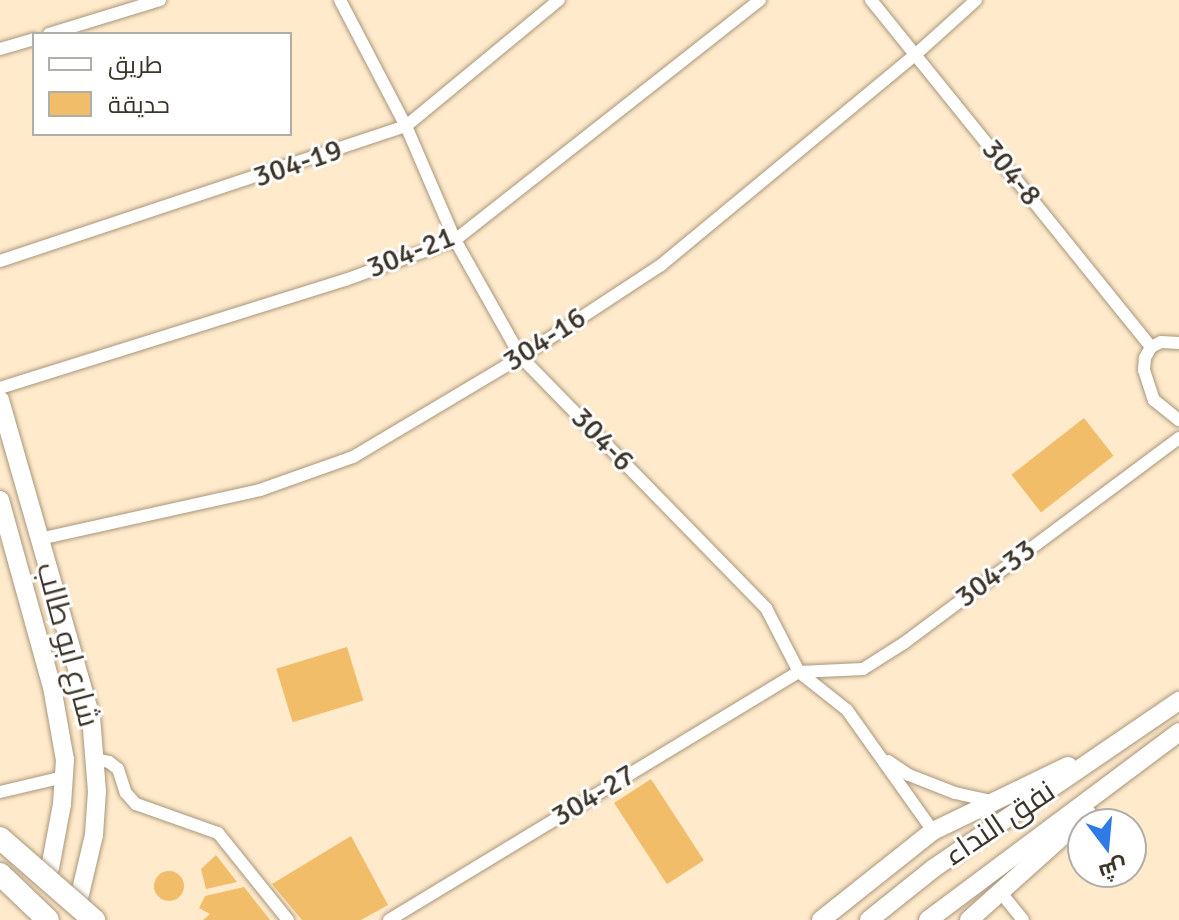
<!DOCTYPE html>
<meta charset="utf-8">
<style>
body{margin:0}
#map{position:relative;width:1179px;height:920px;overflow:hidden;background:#ffeacc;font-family:Signika,Cairo,sans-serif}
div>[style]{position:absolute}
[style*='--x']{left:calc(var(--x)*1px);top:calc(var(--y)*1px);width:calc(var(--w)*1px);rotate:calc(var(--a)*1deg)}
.green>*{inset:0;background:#f1bd69;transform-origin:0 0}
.round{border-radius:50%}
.roads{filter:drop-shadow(0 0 2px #a9977b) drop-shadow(0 0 2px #a9977b)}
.street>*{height:12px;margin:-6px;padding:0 6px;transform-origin:6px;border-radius:6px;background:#fff}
.primary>*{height:18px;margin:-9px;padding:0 9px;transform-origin:9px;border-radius:9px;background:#fff}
.bridges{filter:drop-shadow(0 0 2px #a9977b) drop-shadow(0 0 2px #a9977b)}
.highway-bridge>*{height:22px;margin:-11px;padding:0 11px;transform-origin:11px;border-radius:11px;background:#fff}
span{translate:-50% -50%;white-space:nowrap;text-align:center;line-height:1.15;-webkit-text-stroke:6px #fff;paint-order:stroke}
.street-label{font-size:30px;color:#3c3429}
.legend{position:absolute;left:32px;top:32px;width:260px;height:104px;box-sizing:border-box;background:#fff;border:2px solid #b1aea9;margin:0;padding:10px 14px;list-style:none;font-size:24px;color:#3c3429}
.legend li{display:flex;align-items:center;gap:16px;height:40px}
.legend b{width:40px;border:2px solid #b1aea9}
.north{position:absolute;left:1067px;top:808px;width:80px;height:80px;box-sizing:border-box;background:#fff;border:2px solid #b1aea9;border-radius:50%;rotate:164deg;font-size:22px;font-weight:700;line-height:32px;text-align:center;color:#3c3429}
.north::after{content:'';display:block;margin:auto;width:28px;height:36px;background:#2e7be7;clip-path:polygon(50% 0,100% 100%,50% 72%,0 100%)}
</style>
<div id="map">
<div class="green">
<i style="left:1084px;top:418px;width:48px;height:92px;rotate:52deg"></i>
<i style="left:347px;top:647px;width:56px;height:74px;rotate:73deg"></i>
<i style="left:651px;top:779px;width:97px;height:44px;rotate:57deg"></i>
<i style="clip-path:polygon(351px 836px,388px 905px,361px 920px,302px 920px,272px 884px)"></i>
<i style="clip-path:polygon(216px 855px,237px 882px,206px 889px,201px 869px)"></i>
<i class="round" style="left:154px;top:871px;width:30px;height:30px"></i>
<i style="clip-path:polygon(244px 887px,270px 920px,203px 920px,210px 914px,199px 908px,205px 896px)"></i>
</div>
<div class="roads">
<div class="street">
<i style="--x:340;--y:0;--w:142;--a:62.4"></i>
<i style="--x:406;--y:126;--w:124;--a:66.7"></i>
<i style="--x:455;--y:240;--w:134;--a:60.6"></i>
<i style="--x:521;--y:357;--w:351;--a:45.7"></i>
<i style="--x:766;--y:608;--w:72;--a:62.7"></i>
<i style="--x:799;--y:672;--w:61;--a:38.4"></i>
<i style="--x:847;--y:710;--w:148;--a:54.6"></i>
<i style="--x:871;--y:0;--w:446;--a:51.1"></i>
<i style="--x:49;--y:34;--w:116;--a:-17"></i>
<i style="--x:0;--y:49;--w:35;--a:-16"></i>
<i style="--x:0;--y:261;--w:428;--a:-18.4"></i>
<i style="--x:406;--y:126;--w:198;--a:-39.5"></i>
<i style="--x:1179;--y:343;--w:18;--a:-177"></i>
<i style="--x:1161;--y:342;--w:11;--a:153"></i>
<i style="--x:1151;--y:347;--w:13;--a:119"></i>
<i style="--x:1145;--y:358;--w:12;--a:95"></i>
<i style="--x:1144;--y:370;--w:32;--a:72"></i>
<i style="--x:1154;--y:400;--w:32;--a:39"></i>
<i style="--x:0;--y:388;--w:362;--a:-17.4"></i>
<i style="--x:345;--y:280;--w:117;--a:-20"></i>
<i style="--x:455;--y:240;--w:388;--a:-38.2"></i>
<i style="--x:39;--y:539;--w:226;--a:-12.5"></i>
<i style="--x:260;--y:490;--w:99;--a:-19.5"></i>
<i style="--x:353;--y:457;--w:196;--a:-30.8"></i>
<i style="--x:521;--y:357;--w:168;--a:-33.3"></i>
<i style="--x:661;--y:265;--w:330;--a:-39.6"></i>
<i style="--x:915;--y:55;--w:82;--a:-42"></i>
<i style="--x:799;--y:672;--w:64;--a:-2.7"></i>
<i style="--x:863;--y:669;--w:49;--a:-32.4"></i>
<i style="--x:904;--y:643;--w:343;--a:-36.7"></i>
<i style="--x:94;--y:759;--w:15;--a:11"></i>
<i style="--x:109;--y:762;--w:11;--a:38"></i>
<i style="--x:118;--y:769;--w:25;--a:72"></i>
<i style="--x:126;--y:793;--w:15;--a:48"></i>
<i style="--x:136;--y:804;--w:87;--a:19.5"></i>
<i style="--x:218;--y:833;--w:112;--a:51.2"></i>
<i style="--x:888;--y:761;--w:25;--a:34"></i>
<i style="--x:909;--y:775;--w:49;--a:21.4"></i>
<i style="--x:955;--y:793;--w:42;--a:12.4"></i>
<i style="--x:0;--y:792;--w:66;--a:-13.2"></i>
<i style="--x:1002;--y:894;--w:33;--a:51"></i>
<i style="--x:389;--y:920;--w:479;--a:-31.2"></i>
</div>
<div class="primary">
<i style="--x:0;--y:400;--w:330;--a:74"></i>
<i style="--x:91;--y:717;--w:74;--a:85.4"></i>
<i style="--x:97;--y:791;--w:44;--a:93.9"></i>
<i style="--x:94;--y:835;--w:61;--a:103.3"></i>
<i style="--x:0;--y:500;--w:194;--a:74.5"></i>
<i style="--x:52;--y:687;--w:74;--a:79.9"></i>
<i style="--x:65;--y:760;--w:44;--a:93.9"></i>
<i style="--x:62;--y:804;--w:65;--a:100.6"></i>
<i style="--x:821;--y:920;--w:143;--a:-38.5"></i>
<i style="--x:933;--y:831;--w:150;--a:-25.7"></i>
<i style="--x:869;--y:920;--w:83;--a:-38.7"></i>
<i style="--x:934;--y:868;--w:297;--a:-34.3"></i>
<i style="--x:928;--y:920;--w:314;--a:-36.8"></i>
<i style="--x:969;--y:920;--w:159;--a:-41.9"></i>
</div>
</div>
<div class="bridges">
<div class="highway-bridge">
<i style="--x:0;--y:838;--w:125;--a:41.1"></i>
<i style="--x:0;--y:874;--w:66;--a:43.8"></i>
</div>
</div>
<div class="street-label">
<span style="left:298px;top:164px;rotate:-19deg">304-19</span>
<span style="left:1011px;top:173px;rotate:51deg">304-8</span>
<span style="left:411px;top:253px;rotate:-22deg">304-21</span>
<span style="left:545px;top:340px;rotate:-33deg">304-16</span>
<span style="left:602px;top:440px;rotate:46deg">304-6</span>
<span style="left:996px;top:574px;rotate:-37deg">304-33</span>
<span style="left:67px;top:645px;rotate:75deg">شارع ابو طالب</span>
<span style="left:594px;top:796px;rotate:-31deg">304-27</span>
<span style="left:1000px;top:824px;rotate:-34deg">نفق النداء</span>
</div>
<ul class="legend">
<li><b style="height:10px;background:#fff"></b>طريق</li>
<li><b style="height:22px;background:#f1bd69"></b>حديقة</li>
</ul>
<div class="north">ش</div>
</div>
